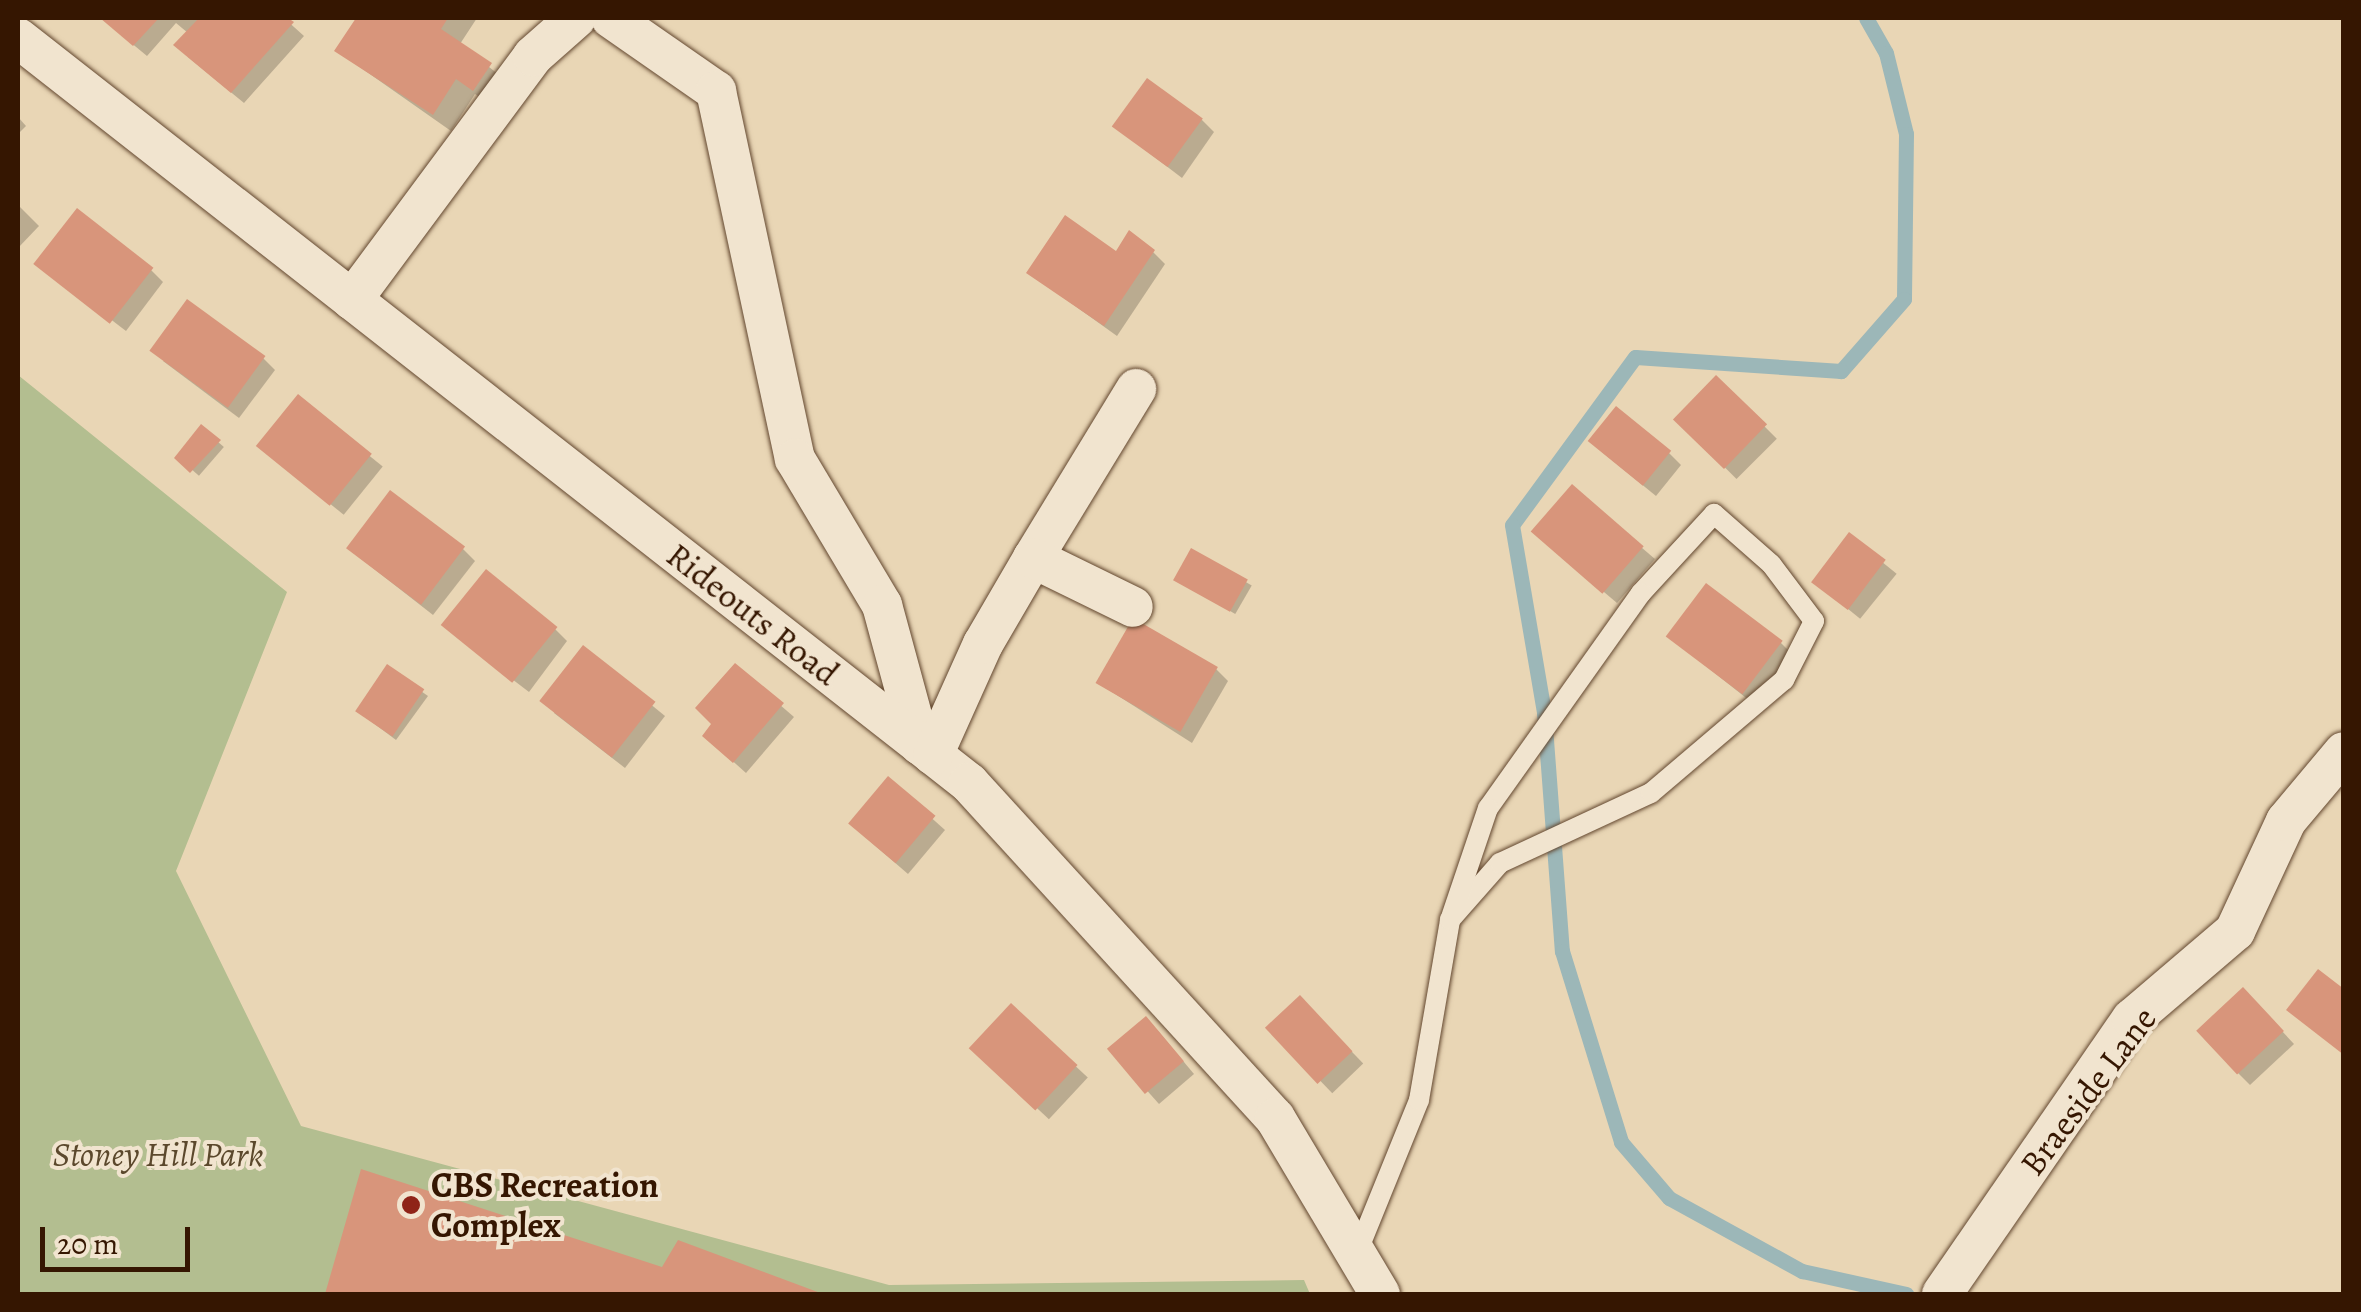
<!DOCTYPE html>
<style>
body{margin:0}
#map{position:relative;width:2361px;height:1312px;overflow:hidden;background:#e9d6b5;font-family:Alegreya,serif}
div>[style]{position:absolute}
[style*='--x']{left:calc(var(--x)*1px);top:calc(var(--y)*1px);width:calc(var(--w)*1px);rotate:calc(var(--a)*1deg)}
.green>*{inset:0;background:#b3be90}
.shadow>*{inset:0;background:#0003;transform-origin:0 0}
.stream>*{height:15px;margin:-7.5px;padding:0 7.5px;transform-origin:7.5px;border-radius:7.5px;background:#9cb7b8}
.building>*{inset:0;background:#d8957b;transform-origin:0 0}
.roads{filter:drop-shadow(0 0 2px #62462e) drop-shadow(0 0 2px #62462e)}
.service>*{height:20px;margin:-10px;padding:0 10px;transform-origin:10px;border-radius:10px;background:#f1e4cf}
.minor>*{height:40px;margin:-20px;padding:0 20px;transform-origin:20px;border-radius:20px;background:#f1e4cf}
.dots>*{width:28px;height:28px;translate:-50% -50%;box-sizing:border-box;border:5px solid #f1e4cf;border-radius:50%}
span{translate:-50% -50%;white-space:nowrap;text-align:center;line-height:1.15;-webkit-text-stroke:8px #f1e4cf;paint-order:stroke}
.street-label{font-size:35px;color:#351601}
.park-label{font-size:35px;color:#5b482c;font-style:italic}
.poi-label{font-size:35px;color:#351601;font-weight:700}
.left{translate:0 -50%;text-align:left}
.frame{position:absolute;inset:0;border:20px solid #351601;pointer-events:none}
.scale{position:absolute;left:40px;top:1227px;width:150px;height:45px;box-sizing:border-box;border:5px solid #351601;border-top:0;padding-left:12px;font-size:30px;line-height:35px;white-space:nowrap;color:#351601;-webkit-text-stroke:8px #f1e4cf;paint-order:stroke}
</style>
<div id="map">
<div class="green">
<i style="clip-path:polygon(18px 375px,287px 592px,176px 871px,301px 1126px,889px 1285px,1304px 1280px,1310px 1294px,18px 1294px)"></i>
</div>
<div class="shadow">
<i style="clip-path:polygon(101px 18px,284px 18px,304px 36px,244px 103px,188px 57px,188px 33px,176px 23px,147px 56px)"></i>
<i style="clip-path:polygon(359px 18px,477px 18px,460px 44px,508px 82px,492px 106px,475px 94px,451px 131px,337px 51px)"></i>
<i style="clip-path:polygon(18px 117px,26px 126px,18px 134px)"></i>
<i style="clip-path:polygon(1202px 120px,1214px 132px,1182px 178px,1115px 127px)"></i>
<i style="clip-path:polygon(18px 205px,39px 226px,18px 248px)"></i>
<i style="clip-path:polygon(1153px 252px,1165px 264px,1117px 336px,1029px 273px)"></i>
<i style="clip-path:polygon(37px 263px,151px 270px,163px 282px,126px 331px)"></i>
<i style="clip-path:polygon(263px 358px,275px 370px,239px 418px,163px 361px)"></i>
<i style="left:1716px;top:378px;width:86px;height:57px;rotate:45deg"></i>
<i style="left:298px;top:398px;width:109px;height:62px;rotate:39deg"></i>
<i style="left:202px;top:428px;width:29px;height:38px;rotate:41deg"></i>
<i style="clip-path:polygon(1602px 452px,1669px 453px,1681px 465px,1656px 496px)"></i>
<i style="clip-path:polygon(1572px 488px,1655px 559px,1617px 603px,1547px 544px)"></i>
<i style="left:1850px;top:536px;width:60px;height:58px;rotate:39deg"></i>
<i style="clip-path:polygon(463px 549px,475px 561px,433px 615px,360px 558px)"></i>
<i style="left:1192px;top:551px;width:69px;height:33px;rotate:30deg"></i>
<i style="clip-path:polygon(555px 629px,567px 641px,529px 692px,456px 636px)"></i>
<i style="clip-path:polygon(1668px 636px,1781px 643px,1793px 655px,1755px 705px)"></i>
<i style="clip-path:polygon(583px 649px,665px 716px,625px 768px,554px 713px)"></i>
<i style="clip-path:polygon(735px 666px,794px 717px,746px 773px,717px 747px,714px 724px)"></i>
<i style="clip-path:polygon(388px 668px,428px 696px,396px 740px,364px 716px)"></i>
<i style="clip-path:polygon(1216px 669px,1228px 681px,1192px 743px,1098px 683px)"></i>
<i style="clip-path:polygon(889px 780px,945px 830px,908px 874px,864px 836px)"></i>
<i style="left:1300px;top:998px;width:91px;height:43px;rotate:46deg"></i>
<i style="clip-path:polygon(2255px 1002px,2294px 1044px,2250px 1085px,2238px 1073px)"></i>
<i style="left:1011px;top:1006px;width:105px;height:57px;rotate:43deg"></i>
<i style="clip-path:polygon(1158px 1031px,1194px 1074px,1159px 1104px,1110px 1049px)"></i>
<i style="clip-path:polygon(363px 1172px,663px 1270px,679px 1243px,817px 1294px,328px 1294px)"></i>
</div>
<div class="stream">
<i style="--x:1866;--y:18;--w:40;--a:60.3"></i>
<i style="--x:1886;--y:53;--w:83;--a:76.1"></i>
<i style="--x:1906;--y:134;--w:165;--a:90.7"></i>
<i style="--x:1904;--y:299;--w:96;--a:131.2"></i>
<i style="--x:1841;--y:371;--w:206;--a:-176.1"></i>
<i style="--x:1635;--y:357;--w:208;--a:126.2"></i>
<i style="--x:1512;--y:525;--w:191;--a:80.3"></i>
<i style="--x:1544;--y:713;--w:239;--a:85.7"></i>
<i style="--x:1562;--y:951;--w:200;--a:72.8"></i>
<i style="--x:1621;--y:1142;--w:74;--a:49.4"></i>
<i style="--x:1669;--y:1198;--w:152;--a:28.8"></i>
<i style="--x:1802;--y:1271;--w:107;--a:12.5"></i>
</div>
<div class="building">
<i style="clip-path:polygon(100px 18px,159px 18px,133px 46px)"></i>
<i style="clip-path:polygon(199px 18px,288px 18px,294px 22px,231px 93px,173px 45px)"></i>
<i style="clip-path:polygon(356px 18px,448px 18px,441px 29px,492px 63px,473px 91px,456px 79px,433px 115px,334px 51px)"></i>
<i style="left:1147px;top:78px;width:69px;height:60px;rotate:36deg"></i>
<i style="left:77px;top:208px;width:97px;height:71px;rotate:38deg"></i>
<i style="clip-path:polygon(1065px 215px,1116px 251px,1129px 230px,1155px 250px,1104px 326px,1026px 273px)"></i>
<i style="left:187px;top:299px;width:97px;height:64px;rotate:36deg"></i>
<i style="left:1716px;top:375px;width:71px;height:62px;rotate:44deg"></i>
<i style="left:298px;top:394px;width:95px;height:67px;rotate:39deg"></i>
<i style="left:1616px;top:406px;width:71px;height:45px;rotate:39deg"></i>
<i style="clip-path:polygon(201px 424px,221px 440px,190px 473px,174px 458px)"></i>
<i style="left:1572px;top:484px;width:95px;height:63px;rotate:41deg"></i>
<i style="left:390px;top:490px;width:94px;height:73px;rotate:37deg"></i>
<i style="left:1849px;top:532px;width:46px;height:63px;rotate:37deg"></i>
<i style="left:1191px;top:548px;width:65px;height:37px;rotate:29deg"></i>
<i style="left:486px;top:569px;width:92px;height:72px;rotate:39deg"></i>
<i style="left:1706px;top:583px;width:96px;height:67px;rotate:37deg"></i>
<i style="left:1133px;top:618px;width:98px;height:75px;rotate:30deg"></i>
<i style="left:583px;top:645px;width:92px;height:71px;rotate:38deg"></i>
<i style="clip-path:polygon(735px 663px,784px 703px,733px 763px,702px 736px,711px 724px,695px 708px)"></i>
<i style="left:387px;top:664px;width:45px;height:57px;rotate:34deg"></i>
<i style="left:888px;top:776px;width:62px;height:62px;rotate:40deg"></i>
<i style="clip-path:polygon(2318px 969px,2344px 989px,2344px 1055px,2286px 1010px)"></i>
<i style="left:2243px;top:987px;width:60px;height:64px;rotate:47deg"></i>
<i style="left:1300px;top:995px;width:77px;height:48px;rotate:47deg"></i>
<i style="left:1011px;top:1003px;width:91px;height:62px;rotate:43deg"></i>
<i style="left:1146px;top:1016px;width:59px;height:51px;rotate:50deg"></i>
<i style="clip-path:polygon(361px 1169px,662px 1267px,678px 1240px,823px 1294px,325px 1294px)"></i>
</div>
<div class="roads">
<div class="service">
<i style="--x:1357;--y:1253;--w:165;--a:-67.9"></i>
<i style="--x:1419;--y:1100;--w:183;--a:-80.2"></i>
<i style="--x:1450;--y:920;--w:76;--a:-48.7"></i>
<i style="--x:1500;--y:863;--w:166;--a:-24.9"></i>
<i style="--x:1651;--y:793;--w:175;--a:-40.4"></i>
<i style="--x:1784;--y:680;--w:66;--a:-63"></i>
<i style="--x:1814;--y:621;--w:71;--a:-127"></i>
<i style="--x:1771;--y:564;--w:76;--a:-138.7"></i>
<i style="--x:1714;--y:514;--w:108;--a:132.7"></i>
<i style="--x:1641;--y:593;--w:264;--a:125.4"></i>
<i style="--x:1488;--y:808;--w:118;--a:108.7"></i>
</div>
<div class="minor">
<i style="--x:611;--y:18;--w:128;--a:34.8"></i>
<i style="--x:716;--y:91;--w:376;--a:77.9"></i>
<i style="--x:795;--y:459;--w:170;--a:59.2"></i>
<i style="--x:882;--y:605;--w:145;--a:74.8"></i>
<i style="--x:18;--y:38;--w:1208;--a:38.07"></i>
<i style="--x:969;--y:783;--w:454;--a:47.6"></i>
<i style="--x:1275;--y:1118;--w:205;--a:59.2"></i>
<i style="--x:352;--y:300;--w:304;--a:-53.4"></i>
<i style="--x:533;--y:56;--w:57;--a:-41.5"></i>
<i style="--x:1033;--y:558;--w:198;--a:-58.6"></i>
<i style="--x:933;--y:755;--w:122;--a:-65.8"></i>
<i style="--x:983;--y:644;--w:99;--a:-59.8"></i>
<i style="--x:1033;--y:558;--w:111;--a:26.1"></i>
<i style="--x:1942;--y:1294;--w:334;--a:-55.4"></i>
<i style="--x:2132;--y:1019;--w:135;--a:-40.5"></i>
<i style="--x:2235;--y:931;--w:121;--a:-65.1"></i>
<i style="--x:2286;--y:821;--w:90;--a:-50"></i>
</div>
</div>
<div class="dots">
<i style="left:411px;top:1205px;background:#8f2418"></i>
</div>
<div class="street-label">
<span style="left:753px;top:614px;rotate:38deg">Rideouts Road</span>
<span style="left:2088px;top:1091px;rotate:-53deg">Braeside Lane</span>
</div>
<div class="park-label">
<span style="left:158px;top:1154px">Stoney Hill Park</span>
</div>
<div class="poi-label">
<span class="left" style="left:431px;top:1205px">CBS Recreation<br>Complex</span>
</div>
<div class="frame"></div>
<div class="scale">20 m</div>
</div>
